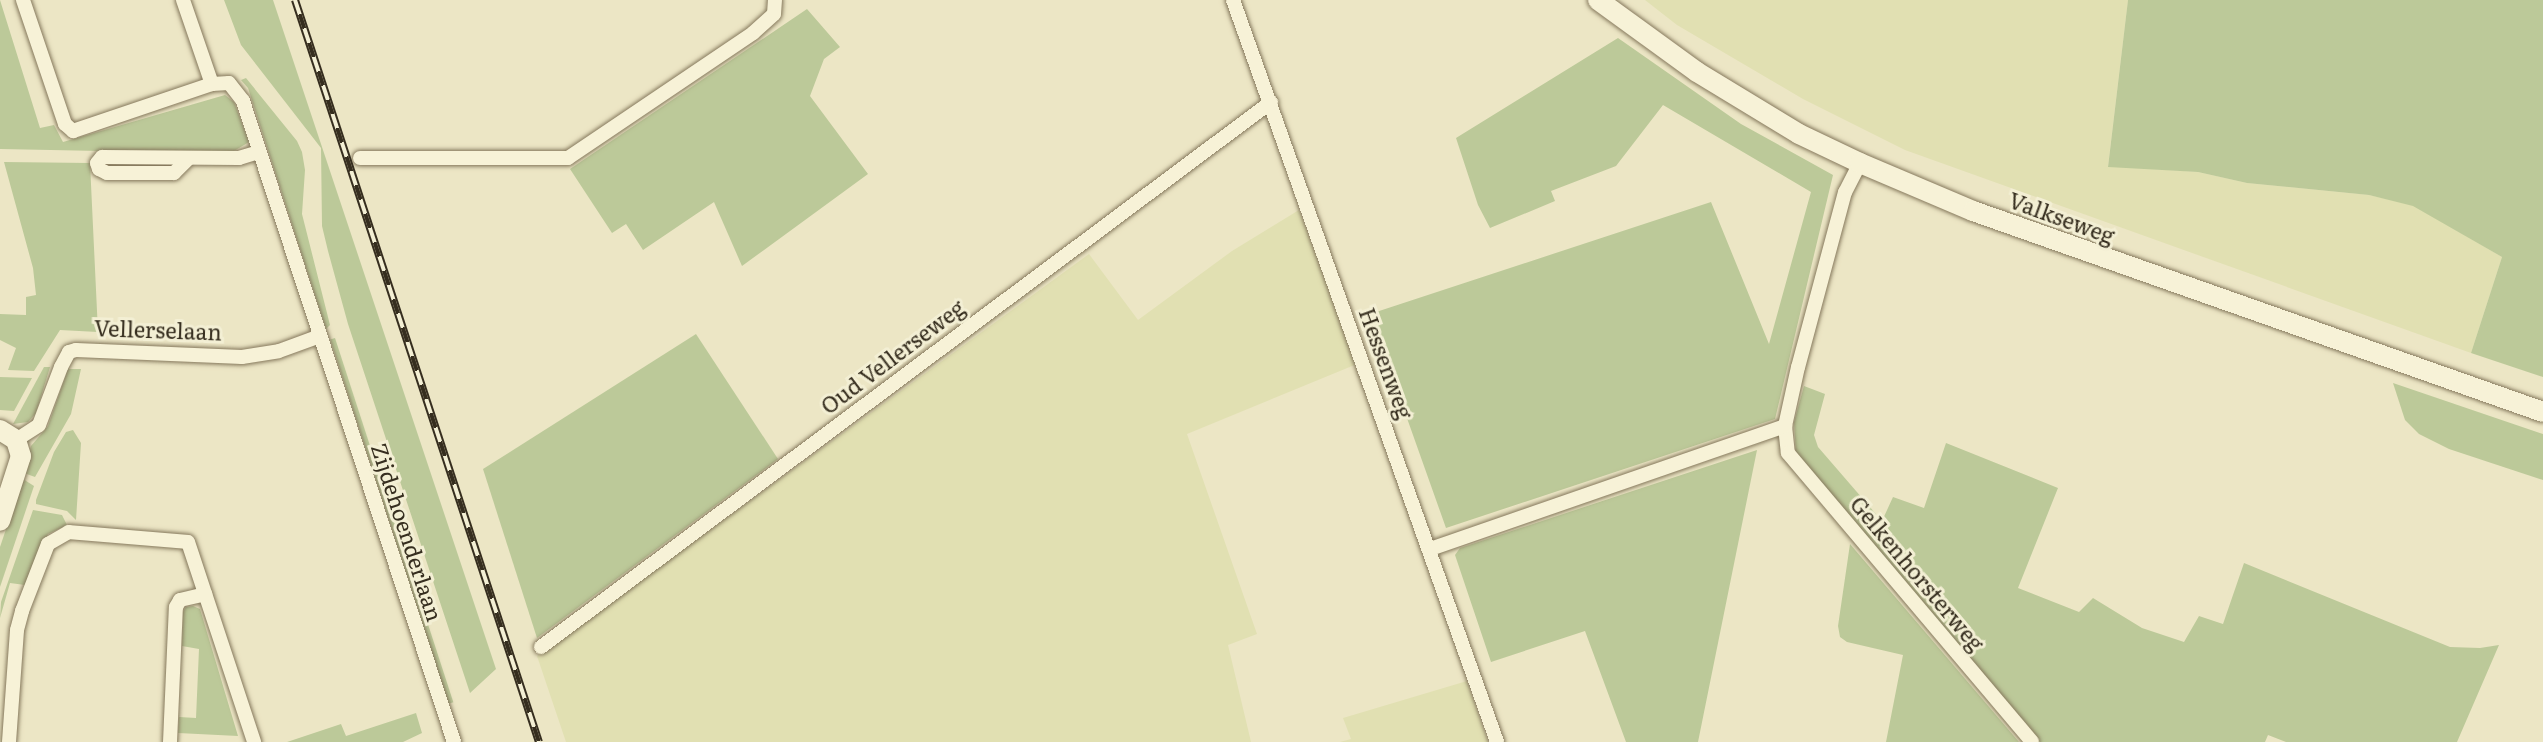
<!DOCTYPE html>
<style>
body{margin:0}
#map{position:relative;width:2543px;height:742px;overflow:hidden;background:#ece6c5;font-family:Literata,serif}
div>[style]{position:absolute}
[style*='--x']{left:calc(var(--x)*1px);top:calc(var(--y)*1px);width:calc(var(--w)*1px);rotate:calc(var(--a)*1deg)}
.farmland>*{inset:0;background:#e1e0b2}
.green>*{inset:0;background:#bcc999;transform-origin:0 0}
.roads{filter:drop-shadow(0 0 2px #85785c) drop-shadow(0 0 2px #85785c)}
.street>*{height:14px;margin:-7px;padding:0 7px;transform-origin:7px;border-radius:7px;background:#f7f2d7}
.secondary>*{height:20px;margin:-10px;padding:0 10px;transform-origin:10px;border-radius:10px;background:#f7f2d7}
.rail>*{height:8px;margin-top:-4px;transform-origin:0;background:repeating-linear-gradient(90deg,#f3efd4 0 15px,#362e1f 0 30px);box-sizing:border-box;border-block:2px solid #362e1f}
span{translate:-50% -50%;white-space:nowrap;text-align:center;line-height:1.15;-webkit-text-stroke:6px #f3efd4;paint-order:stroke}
.street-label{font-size:22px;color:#362e1f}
</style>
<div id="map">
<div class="farmland">
<i style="clip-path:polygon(1645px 0,2128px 0,2108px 166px,2198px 172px,2247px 183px,2369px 195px,2413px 205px,2502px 257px,2471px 353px,1905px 150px,1803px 99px,1677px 25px)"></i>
<i style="clip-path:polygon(1299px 210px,1357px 364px,1187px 434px,1257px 634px,1228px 645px,1251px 742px,566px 742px,537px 656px,1089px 254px,1138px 320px,1232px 251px)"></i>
<i style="clip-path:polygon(1467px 681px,1488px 742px,1340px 742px,1351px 739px,1343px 718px)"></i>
</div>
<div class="green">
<i style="clip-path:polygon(0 0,40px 128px,54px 125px,63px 142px,225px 95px,234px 102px,249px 142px,234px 151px,202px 153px,0 149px)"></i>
<i style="clip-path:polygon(224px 0,273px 0,496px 669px,470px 693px,348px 324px,328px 251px,322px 226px,321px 148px,241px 45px)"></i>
<i style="clip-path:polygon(2128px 0,2543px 0,2543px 377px,2471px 353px,2502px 257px,2413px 206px,2369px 195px,2247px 183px,2198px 172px,2108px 167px)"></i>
<i style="clip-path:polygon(807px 9px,840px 47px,824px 59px,810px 96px,868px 174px,742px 266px,714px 202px,643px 250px,626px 224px,612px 233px,570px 169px)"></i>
<i style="clip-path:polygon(1618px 38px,1741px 124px,1833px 175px,1775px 419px,1446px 528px,1370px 314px,1711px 202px,1769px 344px,1811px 192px,1663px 105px,1616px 166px,1551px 191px,1555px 201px,1490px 228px,1478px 205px,1456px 138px)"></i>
<i style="clip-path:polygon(246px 78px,297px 141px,302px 152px,305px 170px,302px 214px,330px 325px,326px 329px,248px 88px,241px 80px)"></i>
<i style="clip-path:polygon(4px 162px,90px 163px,98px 332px,60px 330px,34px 371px,8px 370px,16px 348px,0 340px,0 314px,26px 315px,26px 297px,36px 295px,33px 268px)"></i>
<i style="clip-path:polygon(696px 334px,778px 459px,537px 638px,483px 469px)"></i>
<i style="left:335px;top:338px;width:383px;height:5px;rotate:72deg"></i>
<i style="clip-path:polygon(44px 367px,50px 367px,36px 413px,28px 422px,13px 424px)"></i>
<i style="clip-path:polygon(68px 369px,81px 369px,71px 414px,35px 477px,24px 473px,31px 446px,48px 426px)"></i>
<i style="clip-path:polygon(0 377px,32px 378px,14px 411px,0 410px)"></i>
<i style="clip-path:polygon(2393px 383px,2543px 434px,2543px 480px,2449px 449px,2419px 434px,2405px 420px)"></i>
<i style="clip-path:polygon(1804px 386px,1825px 394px,1814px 435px,1818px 447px,1882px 521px,1893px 497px,1924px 508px,1946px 443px,2058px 488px,2018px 588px,2079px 612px,2093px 598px,2142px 628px,2184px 642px,2199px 616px,2223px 624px,2244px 563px,2450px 647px,2480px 648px,2499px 645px,2457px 742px,2286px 742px,2268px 735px,2265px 742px,2039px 742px,1796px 455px,1794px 422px)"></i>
<i style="clip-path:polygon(73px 430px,81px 443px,76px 520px,67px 511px,36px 504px,36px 500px,54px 452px,66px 432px)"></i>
<i style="clip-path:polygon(1757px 450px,1698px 742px,1626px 742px,1585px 631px,1491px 662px,1455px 555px,1460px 548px)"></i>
<i style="clip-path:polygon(23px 479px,34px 486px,0 587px,0 547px)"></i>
<i style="clip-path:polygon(33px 510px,62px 515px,67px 525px,48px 534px,25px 585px,10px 583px,0 618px,1px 602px)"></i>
<i style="clip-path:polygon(1850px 544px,2019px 742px,1886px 742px,1903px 655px,1847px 642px,1840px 637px,1838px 626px)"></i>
<i style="clip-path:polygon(193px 606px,200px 609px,238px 736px,178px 733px,179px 717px,196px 718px,199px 649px,182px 646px,183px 612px,186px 607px)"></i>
<i style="clip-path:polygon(416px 713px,422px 733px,403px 742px,287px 742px,341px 724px,346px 736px)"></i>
</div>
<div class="roads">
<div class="street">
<i style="--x:23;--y:0;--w:131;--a:71.3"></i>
<i style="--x:65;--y:124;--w:11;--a:41"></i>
<i style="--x:73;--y:131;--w:147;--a:-18.7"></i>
<i style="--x:183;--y:0;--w:89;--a:71"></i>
<i style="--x:212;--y:84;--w:17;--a:-3"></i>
<i style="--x:229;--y:83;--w:23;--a:52"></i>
<i style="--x:243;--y:101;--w:675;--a:71.78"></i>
<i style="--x:1233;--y:0;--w:788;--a:70.41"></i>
<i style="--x:360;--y:158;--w:208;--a:0"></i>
<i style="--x:568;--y:158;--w:223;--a:-34"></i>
<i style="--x:753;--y:33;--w:28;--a:-42"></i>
<i style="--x:774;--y:14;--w:14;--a:-86"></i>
<i style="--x:188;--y:159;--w:20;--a:135"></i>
<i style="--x:174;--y:173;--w:67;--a:180"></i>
<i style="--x:107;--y:173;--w:9;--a:-153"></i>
<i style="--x:99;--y:169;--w:6;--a:-108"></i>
<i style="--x:97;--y:163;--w:8;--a:-50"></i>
<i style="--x:102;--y:157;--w:137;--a:0.4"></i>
<i style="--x:239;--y:158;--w:21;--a:-17"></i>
<i style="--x:1860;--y:163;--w:33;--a:117"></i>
<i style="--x:1845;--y:192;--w:181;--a:105"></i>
<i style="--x:1798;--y:367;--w:60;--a:102.4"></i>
<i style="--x:1785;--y:426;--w:27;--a:84"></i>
<i style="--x:1788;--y:453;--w:378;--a:49.8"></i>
<i style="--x:16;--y:440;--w:27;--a:-33"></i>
<i style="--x:39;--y:425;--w:62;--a:-69.2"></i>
<i style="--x:61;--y:367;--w:17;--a:-62"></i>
<i style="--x:69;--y:352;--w:7;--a:-16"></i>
<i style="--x:76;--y:350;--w:166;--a:2.4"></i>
<i style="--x:242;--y:357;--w:37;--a:-9"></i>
<i style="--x:279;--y:351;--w:44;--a:-20.1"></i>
<i style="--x:1430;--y:549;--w:376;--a:-19.1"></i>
<i style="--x:541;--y:647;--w:911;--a:-36.74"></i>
<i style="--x:9;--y:742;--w:112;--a:-85.9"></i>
<i style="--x:17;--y:630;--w:20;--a:-75"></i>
<i style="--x:22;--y:611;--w:72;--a:-68.8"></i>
<i style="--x:48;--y:544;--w:24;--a:-30"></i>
<i style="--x:69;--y:532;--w:119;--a:4.8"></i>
<i style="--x:188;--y:542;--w:211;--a:71.7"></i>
<i style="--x:170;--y:742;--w:135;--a:-87.5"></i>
<i style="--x:176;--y:607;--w:8;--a:-60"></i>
<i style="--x:180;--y:600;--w:26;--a:-13"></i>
</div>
<div class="secondary">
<i style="--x:1598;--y:0;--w:122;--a:36"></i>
<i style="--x:1697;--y:72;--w:119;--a:31.3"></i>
<i style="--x:1799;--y:134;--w:68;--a:25.4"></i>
<i style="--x:1860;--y:163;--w:123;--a:23"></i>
<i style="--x:1973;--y:211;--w:604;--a:19.42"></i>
<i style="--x:0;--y:430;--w:19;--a:32"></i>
<i style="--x:16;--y:440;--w:17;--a:73"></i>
<i style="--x:21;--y:456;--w:68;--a:107.9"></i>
</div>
</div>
<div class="rail">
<i style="--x:295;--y:0;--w:781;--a:71.8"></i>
</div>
<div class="street-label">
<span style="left:2062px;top:217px;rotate:20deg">Valkseweg</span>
<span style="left:158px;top:329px;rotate:2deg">Vellerselaan</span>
<span style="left:892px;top:356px;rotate:-37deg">Oud Vellerseweg</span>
<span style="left:1387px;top:363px;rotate:70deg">Hessenweg</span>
<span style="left:408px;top:532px;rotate:72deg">Zijdehoenderlaan</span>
<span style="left:1918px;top:573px;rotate:50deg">Gelkenhorsterweg</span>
</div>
</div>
